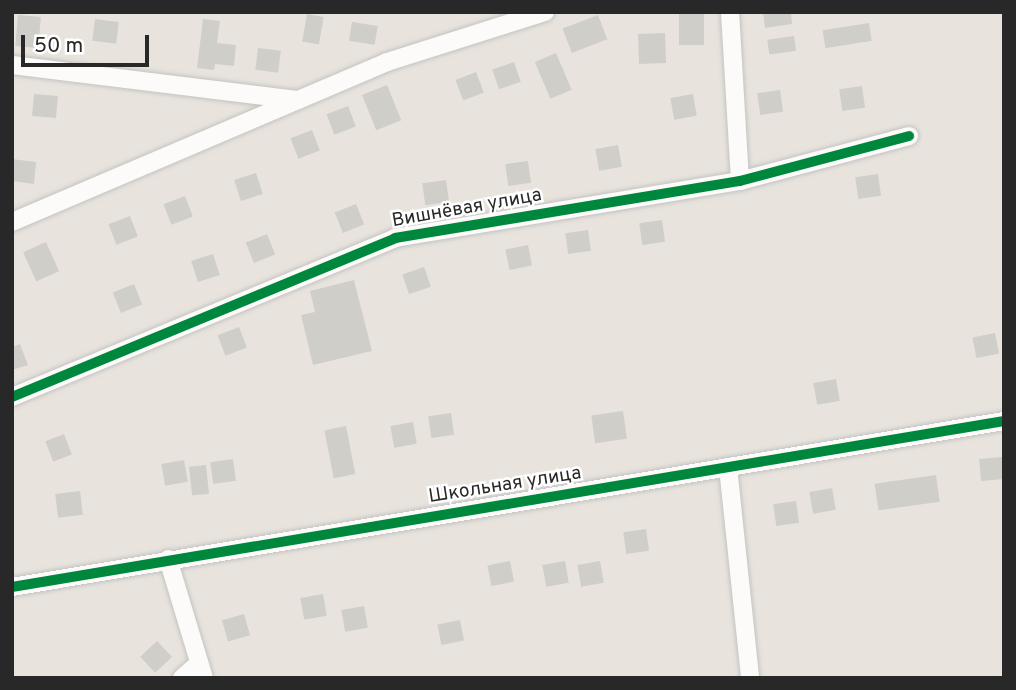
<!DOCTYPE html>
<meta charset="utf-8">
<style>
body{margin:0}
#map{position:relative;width:1016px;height:690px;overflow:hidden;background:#e8e4dd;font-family:Overpass,sans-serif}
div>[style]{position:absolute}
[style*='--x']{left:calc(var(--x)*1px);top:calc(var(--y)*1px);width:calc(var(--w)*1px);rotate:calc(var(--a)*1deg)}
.building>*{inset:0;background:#d0cec9;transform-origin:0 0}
.roads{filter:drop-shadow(0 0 2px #c4c3c3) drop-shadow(0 0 2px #c4c3c3)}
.minor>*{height:18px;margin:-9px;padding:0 9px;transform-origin:9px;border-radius:9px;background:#fcfbfa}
.cycleway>*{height:10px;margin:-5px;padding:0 5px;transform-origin:5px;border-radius:5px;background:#00873e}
span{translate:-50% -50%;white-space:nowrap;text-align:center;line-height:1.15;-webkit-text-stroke:5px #fff;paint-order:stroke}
.street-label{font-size:19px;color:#282828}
.frame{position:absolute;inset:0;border:14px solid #282828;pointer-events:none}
.scale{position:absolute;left:21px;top:35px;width:128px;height:32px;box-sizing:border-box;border:4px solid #282828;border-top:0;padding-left:9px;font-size:21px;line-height:24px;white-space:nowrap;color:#282828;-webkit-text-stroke:5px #fff;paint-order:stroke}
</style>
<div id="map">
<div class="building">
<i style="left:679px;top:12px;width:25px;height:33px"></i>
<i style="clip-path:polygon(791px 12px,792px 24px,765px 28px,763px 13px)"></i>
<i style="left:307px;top:14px;width:17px;height:28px;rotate:10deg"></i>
<i style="left:18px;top:15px;width:23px;height:31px;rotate:5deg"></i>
<i style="left:598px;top:15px;width:26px;height:38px;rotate:69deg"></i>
<i style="left:95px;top:19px;width:24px;height:22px;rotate:7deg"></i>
<i style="clip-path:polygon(203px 19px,220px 21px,217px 43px,236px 45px,234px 66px,215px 64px,214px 70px,197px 68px)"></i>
<i style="left:352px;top:22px;width:26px;height:19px;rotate:9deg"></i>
<i style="left:869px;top:23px;width:18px;height:47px;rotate:81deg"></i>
<i style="left:665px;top:33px;width:30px;height:27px;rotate:88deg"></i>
<i style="left:794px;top:36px;width:15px;height:27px;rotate:82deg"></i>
<i style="left:258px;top:48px;width:23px;height:22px;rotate:7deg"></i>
<i style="left:556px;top:53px;width:40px;height:23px;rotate:67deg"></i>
<i style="left:514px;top:62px;width:21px;height:23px;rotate:71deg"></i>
<i style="left:476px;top:72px;width:22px;height:22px;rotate:69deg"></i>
<i style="left:387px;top:85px;width:38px;height:27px;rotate:68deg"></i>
<i style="left:862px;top:86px;width:22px;height:23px;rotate:82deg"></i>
<i style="left:780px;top:90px;width:22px;height:23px;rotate:82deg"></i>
<i style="left:34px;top:94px;width:24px;height:22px;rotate:5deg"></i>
<i style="left:693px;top:94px;width:22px;height:23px;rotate:80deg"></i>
<i style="left:348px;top:106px;width:22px;height:23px;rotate:69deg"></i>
<i style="left:312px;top:130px;width:22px;height:23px;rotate:69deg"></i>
<i style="left:618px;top:145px;width:22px;height:23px;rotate:80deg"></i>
<i style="clip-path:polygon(12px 159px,36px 162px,34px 184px,12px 181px)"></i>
<i style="left:528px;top:161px;width:22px;height:23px;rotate:82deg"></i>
<i style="left:256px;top:173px;width:22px;height:23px;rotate:72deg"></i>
<i style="left:878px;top:174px;width:22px;height:23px;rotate:82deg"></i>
<i style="left:446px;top:180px;width:22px;height:24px;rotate:82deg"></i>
<i style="left:185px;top:196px;width:22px;height:23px;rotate:69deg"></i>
<i style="left:356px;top:204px;width:22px;height:23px;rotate:68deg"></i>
<i style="left:130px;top:216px;width:22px;height:23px;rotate:69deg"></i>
<i style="left:662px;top:220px;width:22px;height:23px;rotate:82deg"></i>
<i style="left:588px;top:230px;width:21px;height:23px;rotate:82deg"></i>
<i style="left:267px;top:234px;width:22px;height:23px;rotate:68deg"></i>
<i style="left:46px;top:242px;width:32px;height:25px;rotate:66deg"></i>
<i style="left:528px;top:245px;width:21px;height:23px;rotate:79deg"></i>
<i style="left:213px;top:254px;width:22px;height:23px;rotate:72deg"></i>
<i style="left:424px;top:267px;width:21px;height:23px;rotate:71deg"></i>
<i style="clip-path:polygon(354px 280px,372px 351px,313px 365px,301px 315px,315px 312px,310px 291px)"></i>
<i style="left:134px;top:284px;width:22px;height:23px;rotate:68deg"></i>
<i style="left:239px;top:327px;width:22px;height:23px;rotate:69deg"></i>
<i style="left:995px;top:333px;width:21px;height:23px;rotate:79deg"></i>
<i style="clip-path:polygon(20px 344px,28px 365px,12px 370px,12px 347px)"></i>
<i style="left:836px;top:379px;width:22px;height:23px;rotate:80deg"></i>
<i style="left:623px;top:411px;width:28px;height:32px;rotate:82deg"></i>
<i style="left:451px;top:413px;width:22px;height:23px;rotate:82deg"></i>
<i style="left:413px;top:422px;width:22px;height:23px;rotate:80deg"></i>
<i style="left:346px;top:426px;width:49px;height:22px;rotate:79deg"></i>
<i style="left:64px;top:434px;width:22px;height:20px;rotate:69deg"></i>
<i style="left:1002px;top:457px;width:22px;height:23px;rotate:85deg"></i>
<i style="left:233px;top:459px;width:22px;height:23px;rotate:82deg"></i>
<i style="left:184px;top:460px;width:22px;height:23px;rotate:80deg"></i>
<i style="left:206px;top:465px;width:29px;height:17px;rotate:84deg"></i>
<i style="left:936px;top:475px;width:27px;height:62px;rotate:82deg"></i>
<i style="left:832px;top:488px;width:22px;height:23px;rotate:80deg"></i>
<i style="left:80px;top:491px;width:24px;height:25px;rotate:83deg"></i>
<i style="left:796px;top:501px;width:22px;height:23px;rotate:82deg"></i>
<i style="left:646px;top:529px;width:22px;height:23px;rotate:82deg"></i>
<i style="left:510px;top:561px;width:21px;height:23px;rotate:79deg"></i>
<i style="left:565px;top:561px;width:22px;height:23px;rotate:80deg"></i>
<i style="left:600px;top:561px;width:22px;height:23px;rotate:80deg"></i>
<i style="left:323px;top:594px;width:22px;height:23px;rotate:80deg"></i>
<i style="left:364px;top:606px;width:22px;height:23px;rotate:80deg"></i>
<i style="left:244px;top:614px;width:22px;height:23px;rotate:74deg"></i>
<i style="left:460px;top:620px;width:21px;height:23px;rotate:79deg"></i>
<i style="left:157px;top:641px;width:22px;height:23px;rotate:47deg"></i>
</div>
<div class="roads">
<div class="minor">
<i style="--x:730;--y:12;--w:169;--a:86.6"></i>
<i style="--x:12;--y:65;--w:287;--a:7"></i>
<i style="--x:12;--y:222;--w:408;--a:-23.1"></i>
<i style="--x:387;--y:62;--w:166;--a:-17.6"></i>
<i style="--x:12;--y:397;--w:415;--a:-22.5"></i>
<i style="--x:395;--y:238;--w:350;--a:-9.4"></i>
<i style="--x:740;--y:181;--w:175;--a:-14.9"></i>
<i style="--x:728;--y:467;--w:212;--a:84"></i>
<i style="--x:168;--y:559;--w:124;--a:73.2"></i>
<i style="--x:12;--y:587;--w:1006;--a:-9.5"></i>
<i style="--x:182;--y:678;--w:23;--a:-41"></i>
</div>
</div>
<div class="cycleway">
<i style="--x:12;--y:397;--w:415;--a:-22.5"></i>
<i style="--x:395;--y:238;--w:350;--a:-9.4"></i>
<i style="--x:740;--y:181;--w:175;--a:-14.9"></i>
<i style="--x:12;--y:587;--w:1006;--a:-9.5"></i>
</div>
<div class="street-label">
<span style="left:467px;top:209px;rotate:-10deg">Вишнёвая улица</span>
<span style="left:505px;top:486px;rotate:-9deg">Школьная улица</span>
</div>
<div class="frame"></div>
<div class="scale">50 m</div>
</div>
